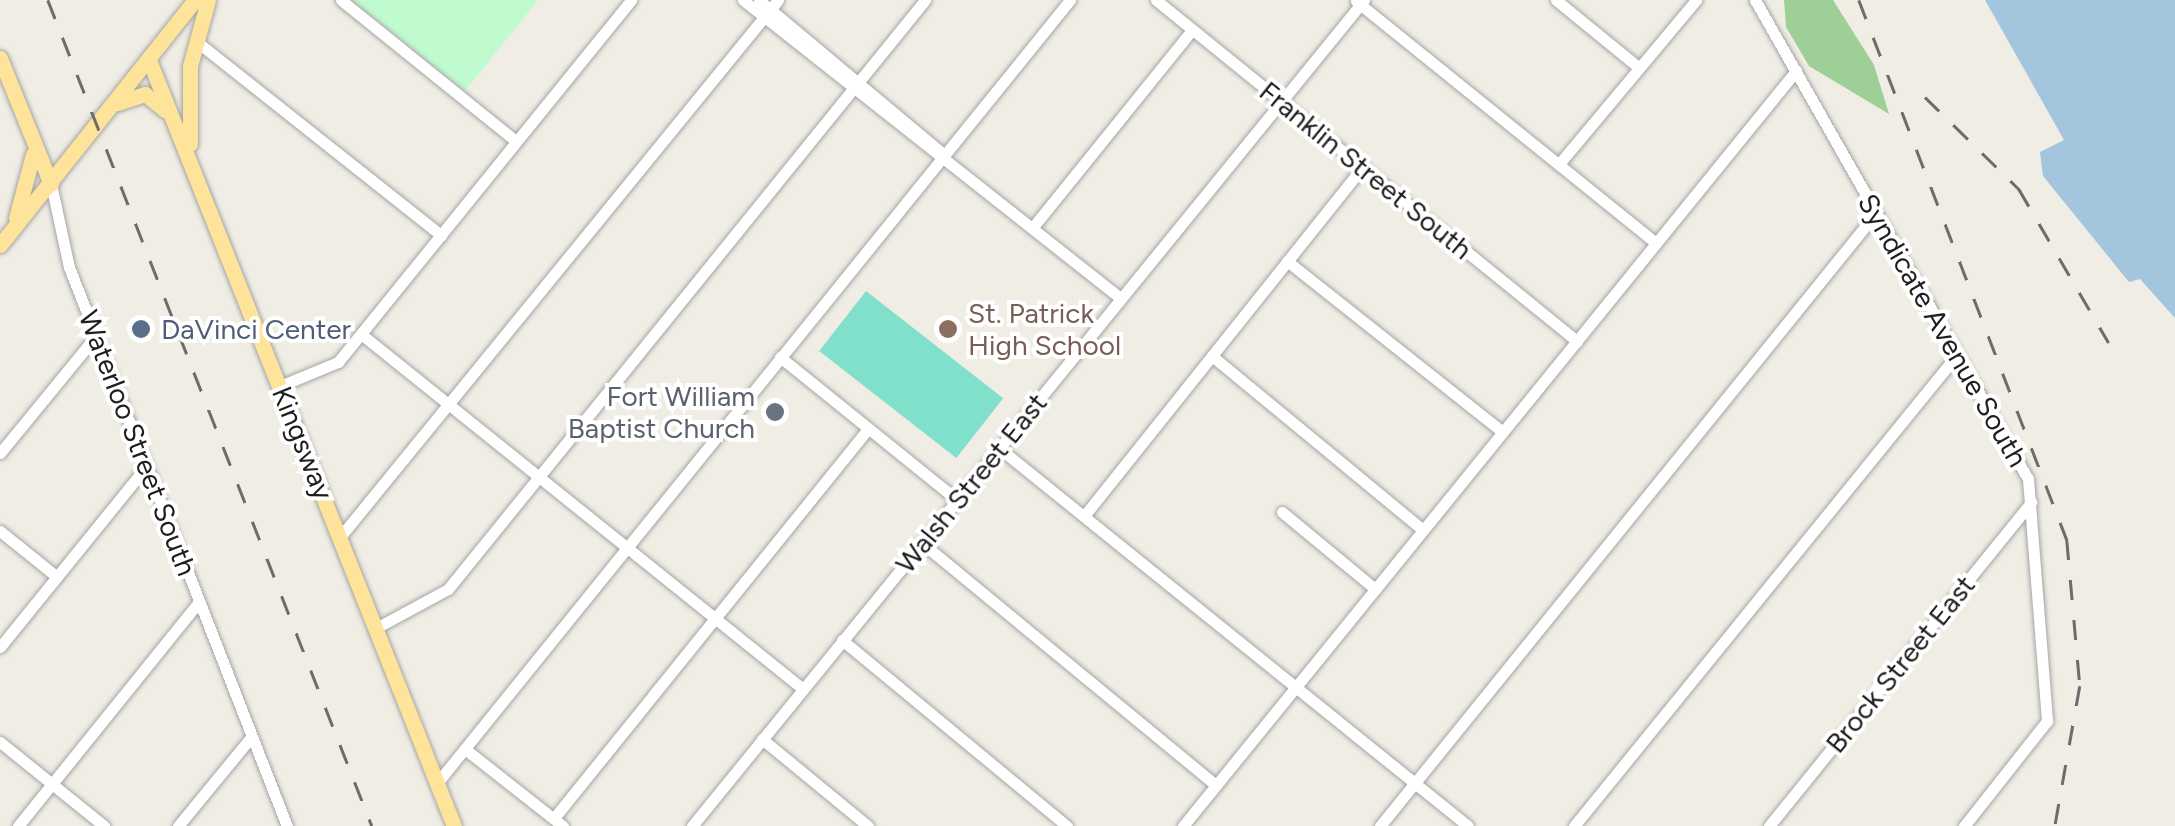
<!DOCTYPE html>
<style>
body{margin:0}
#map{position:relative;width:2175px;height:826px;overflow:hidden;background:#efede4;font-family:Figtree,sans-serif}
div>[style]{position:absolute}
[style*='--x']{left:calc(var(--x)*1px);top:calc(var(--y)*1px);width:calc(var(--w)*1px);rotate:calc(var(--a)*1deg)}
.forest>*{inset:0;background:#9ecf97}
.park>*{inset:0;background:#bffbce}
.pitch>*{inset:0;background:#80e0cc;transform-origin:0 0}
.water>*{inset:0;background:#a3c6de}
.roads{filter:drop-shadow(0 0 2px #a5a5a5) drop-shadow(0 0 2px #a5a5a5)}
.minor>*{height:11px;margin:-5.5px;padding:0 5.5px;transform-origin:5.5px;border-radius:5.5px;background:#fff}
.major>*{height:15px;margin:-7.5px;padding:0 7.5px;transform-origin:7.5px;border-radius:7.5px;background:#fee49a}
.rail>*{height:2.5px;margin-top:-1.25px;transform-origin:0;background:repeating-linear-gradient(90deg,#6c6c6c 0 20px,transparent 0 40px)}
.dots>*{width:28px;height:28px;translate:-50% -50%;box-sizing:border-box;border:5px solid #fff;border-radius:50%}
span{translate:-50% -50%;white-space:nowrap;text-align:center;line-height:1.15;-webkit-text-stroke:8px #fff;paint-order:stroke}
.street-label{font-size:28px;color:#1e1e1e}
.education-label{font-size:28px;color:#785e54}
.left{translate:0 -50%;text-align:left}
.service-label{font-size:28px;color:#4e5e75}
.worship-label{font-size:28px;color:#5b616d}
.right{translate:-100% -50%;text-align:right}
</style>
<div id="map">
<div class="forest">
<i style="clip-path:polygon(1784px 0,1833px 0,1874px 65px,1889px 114px,1809px 66px,1786px 27px)"></i>
</div>
<div class="park">
<i style="clip-path:polygon(351px 0,538px 0,465px 91px)"></i>
</div>
<div class="pitch">
<i style="left:866px;top:291px;width:174px;height:76px;rotate:38deg"></i>
</div>
<div class="water">
<i style="clip-path:polygon(1985px 0,2175px 0,2175px 318px,2140px 279px,2129px 282px,2043px 176px,2040px 152px,2064px 140px)"></i>
</div>
<div class="roads">
<div class="minor">
<i style="--x:341;--y:0;--w:225;--a:38.9"></i>
<i style="--x:743;--y:0;--w:481;--a:38.3"></i>
<i style="--x:759;--y:0;--w:240;--a:39.9"></i>
<i style="--x:1156;--y:0;--w:542;--a:39.01"></i>
<i style="--x:1556;--y:0;--w:104;--a:39.2"></i>
<i style="--x:1755;--y:0;--w:551;--a:60.32"></i>
<i style="--x:2028;--y:479;--w:243;--a:85.5"></i>
<i style="--x:2047;--y:721;--w:134;--a:128.3"></i>
<i style="--x:1356;--y:1;--w:385;--a:38.9"></i>
<i style="--x:196;--y:41;--w:313;--a:38.4"></i>
<i style="--x:1559;--y:164;--w:214;--a:-50.1"></i>
<i style="--x:51;--y:184;--w:85;--a:77.8"></i>
<i style="--x:69;--y:267;--w:600;--a:68.7"></i>
<i style="--x:1033;--y:227;--w:253;--a:-51.1"></i>
<i style="--x:1287;--y:261;--w:275;--a:38.4"></i>
<i style="--x:361;--y:334;--w:567;--a:38.77"></i>
<i style="--x:1212;--y:356;--w:273;--a:39.5"></i>
<i style="--x:780;--y:357;--w:228;--a:38.9"></i>
<i style="--x:280;--y:386;--w:63;--a:-22.5"></i>
<i style="--x:338;--y:362;--w:466;--a:-51"></i>
<i style="--x:999;--y:448;--w:602;--a:38.87"></i>
<i style="--x:0;--y:453;--w:150;--a:-50.7"></i>
<i style="--x:1282;--y:512;--w:121;--a:39.6"></i>
<i style="--x:1084;--y:516;--w:448;--a:-51.4"></i>
<i style="--x:0;--y:531;--w:73;--a:38.9"></i>
<i style="--x:340;--y:537;--w:693;--a:-50.8"></i>
<i style="--x:922;--y:543;--w:381;--a:39.5"></i>
<i style="--x:376;--y:628;--w:82;--a:-28.4"></i>
<i style="--x:448;--y:589;--w:758;--a:-51"></i>
<i style="--x:842;--y:640;--w:292;--a:39.6"></i>
<i style="--x:0;--y:647;--w:232;--a:-51"></i>
<i style="--x:762;--y:739;--w:137;--a:39.4"></i>
<i style="--x:0;--y:742;--w:134;--a:38.9"></i>
<i style="--x:465;--y:749;--w:125;--a:38.2"></i>
<i style="--x:437;--y:783;--w:1007;--a:-51.05"></i>
<i style="--x:554;--y:818;--w:500;--a:-51.1"></i>
<i style="--x:18;--y:826;--w:288;--a:-51.1"></i>
<i style="--x:178;--y:826;--w:115;--a:-50.6"></i>
<i style="--x:692;--y:826;--w:1065;--a:-50.87"></i>
<i style="--x:1183;--y:826;--w:973;--a:-50.93"></i>
<i style="--x:1380;--y:826;--w:789;--a:-51.02"></i>
<i style="--x:1574;--y:826;--w:606;--a:-50.9"></i>
<i style="--x:1769;--y:826;--w:417;--a:-51"></i>
</div>
<div class="major">
<i style="--x:0;--y:58;--w:136;--a:68"></i>
<i style="--x:149;--y:60;--w:824;--a:68.29"></i>
<i style="--x:117;--y:103;--w:29;--a:-18"></i>
<i style="--x:145;--y:94;--w:26;--a:39"></i>
<i style="--x:190;--y:144;--w:78;--a:-90"></i>
<i style="--x:190;--y:66;--w:68;--a:-74.7"></i>
<i style="--x:16;--y:218;--w:66;--a:-75.1"></i>
<i style="--x:0;--y:245;--w:313;--a:-51.5"></i>
</div>
</div>
<div class="rail">
<i style="--x:48;--y:0;--w:887;--a:68.58"></i>
<i style="--x:1859;--y:0;--w:579;--a:68.93"></i>
<i style="--x:2067;--y:540;--w:147;--a:84.9"></i>
<i style="--x:2080;--y:686;--w:142;--a:100.1"></i>
<i style="--x:1925;--y:97;--w:132;--a:44.4"></i>
<i style="--x:2019;--y:189;--w:178;--a:59.7"></i>
</div>
<div class="dots">
<i style="left:141px;top:329px;background:#5c6f8a"></i>
<i style="left:948px;top:329px;background:#8d6e63"></i>
<i style="left:775px;top:412px;background:#6b7280"></i>
</div>
<div class="street-label">
<span style="left:1366px;top:170px;rotate:39deg">Franklin Street South</span>
<span style="left:1943px;top:330px;rotate:60deg">Syndicate Avenue South</span>
<span style="left:138px;top:443px;rotate:69deg">Waterloo Street South</span>
<span style="left:303px;top:443px;rotate:68deg">Kingsway</span>
<span style="left:971px;top:483px;rotate:-51deg">Walsh Street East</span>
<span style="left:1900px;top:664px;rotate:-51deg">Brock Street East</span>
</div>
<div class="education-label">
<span class="left" style="left:968px;top:329px">St. Patrick<br>High School</span>
</div>
<div class="service-label">
<span class="left" style="left:161px;top:329px">DaVinci Center</span>
</div>
<div class="worship-label">
<span class="right" style="left:755px;top:412px">Fort William<br>Baptist Church</span>
</div>
</div>
